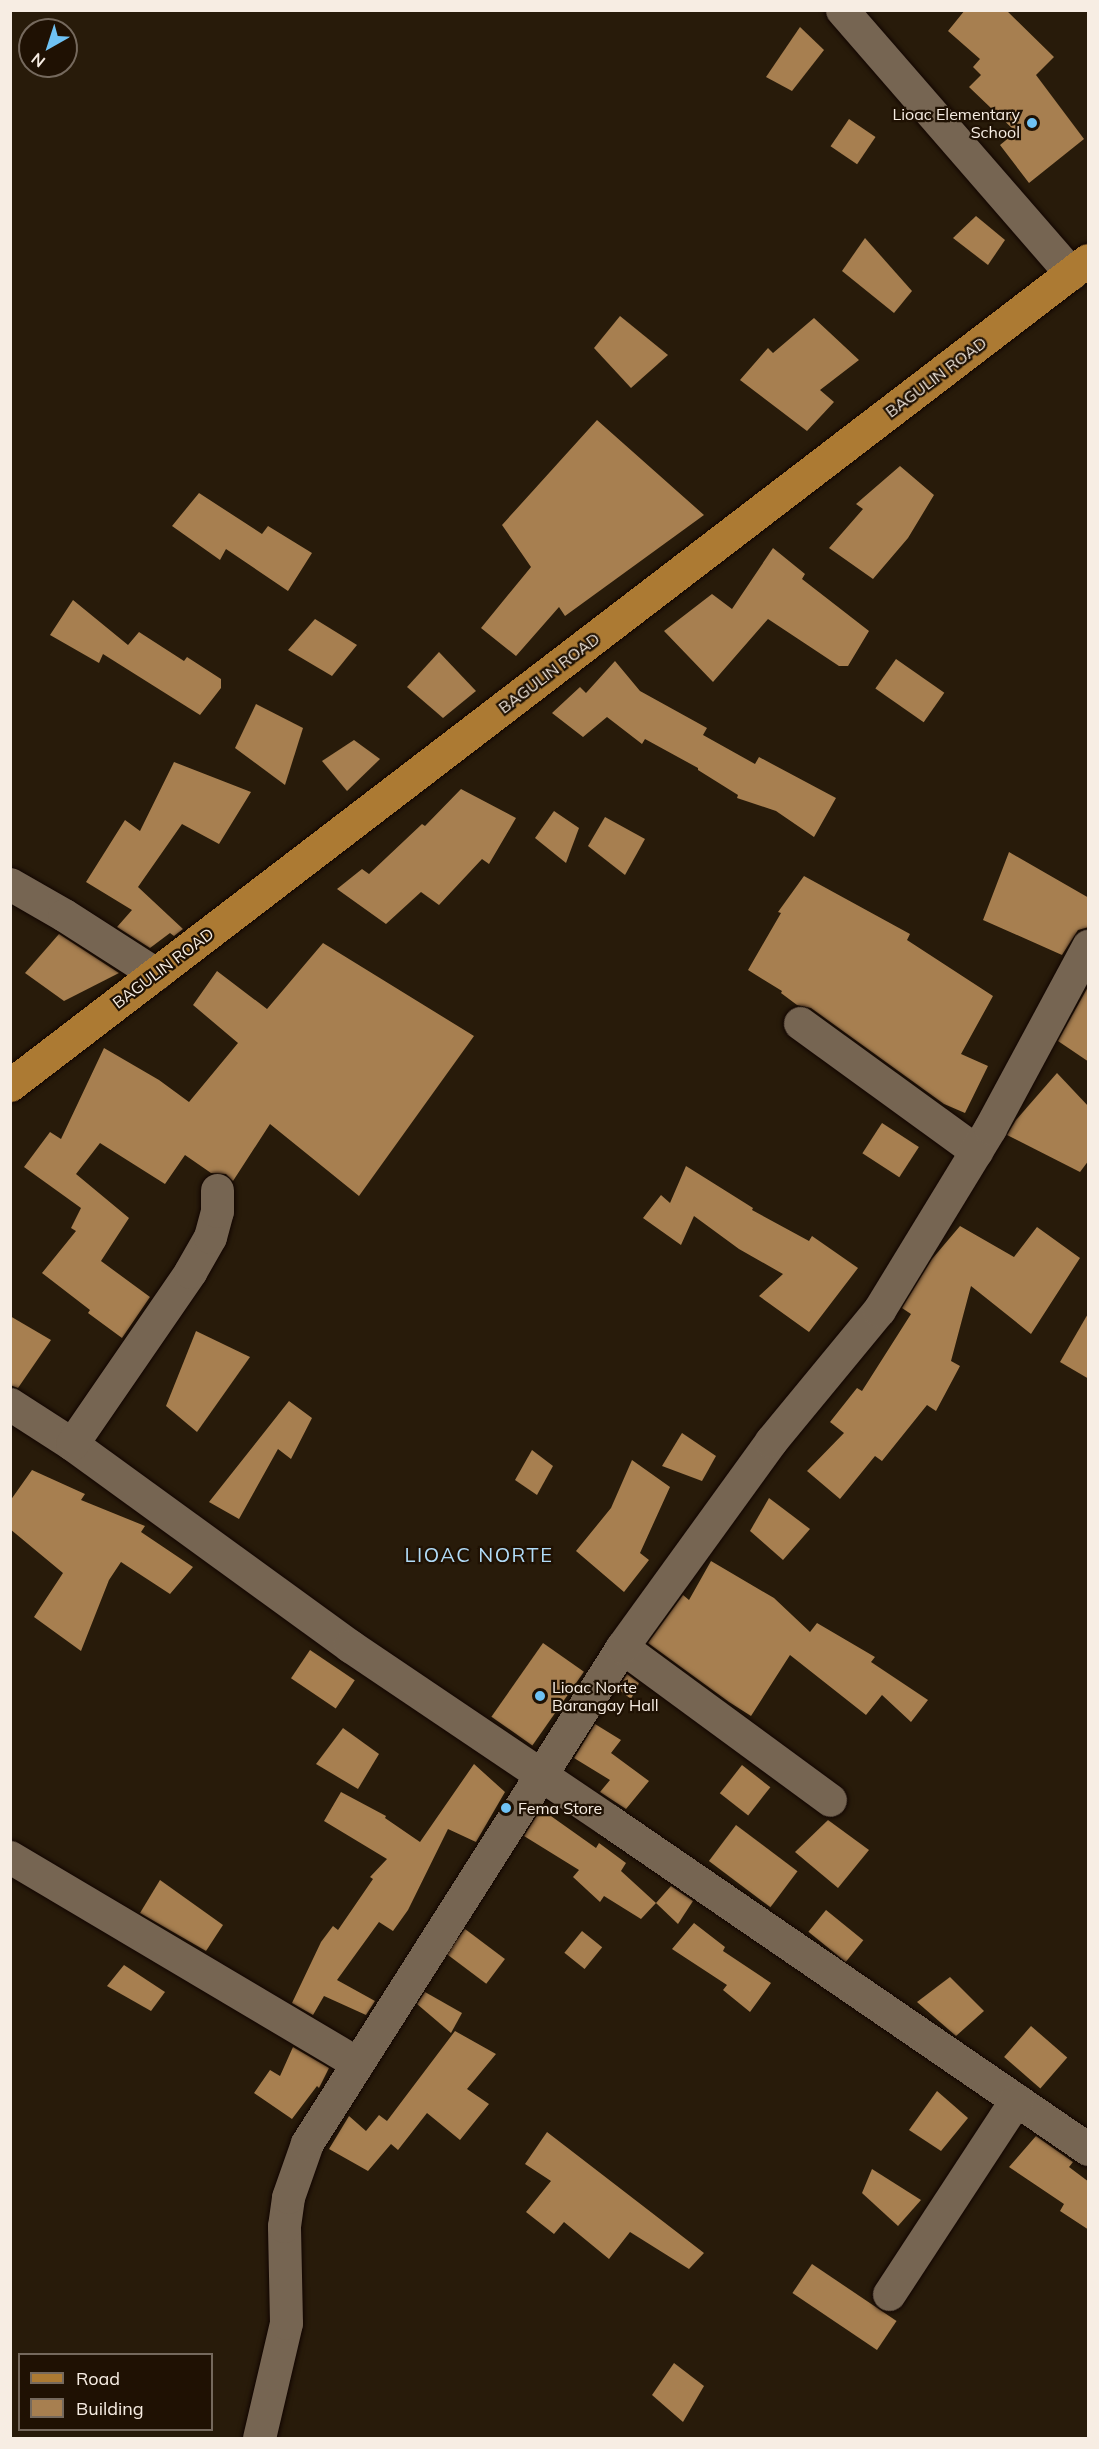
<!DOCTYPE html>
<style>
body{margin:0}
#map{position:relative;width:1099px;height:2449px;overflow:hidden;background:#281b0a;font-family:Mulish,sans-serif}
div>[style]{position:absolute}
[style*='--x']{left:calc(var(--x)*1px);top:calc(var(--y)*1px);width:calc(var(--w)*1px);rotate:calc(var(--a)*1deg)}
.building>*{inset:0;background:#a77f50;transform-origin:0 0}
.roads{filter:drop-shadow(0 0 2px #110500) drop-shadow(0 0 2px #110500)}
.minor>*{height:33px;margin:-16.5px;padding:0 16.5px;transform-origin:16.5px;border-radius:16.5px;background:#766552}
.major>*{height:33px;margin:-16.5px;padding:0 16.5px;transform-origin:16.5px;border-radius:16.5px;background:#ac7a33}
.dots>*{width:16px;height:16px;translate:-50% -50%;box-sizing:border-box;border:3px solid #1f1103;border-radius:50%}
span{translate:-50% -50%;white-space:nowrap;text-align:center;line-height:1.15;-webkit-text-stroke:4.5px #1f1103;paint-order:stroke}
.poi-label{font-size:16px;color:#f7ede3}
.right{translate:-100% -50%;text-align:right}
.left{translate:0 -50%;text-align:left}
.street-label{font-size:16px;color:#f7ede3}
.quarter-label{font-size:20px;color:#b1dcf8;letter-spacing:1.5px}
.frame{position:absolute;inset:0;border:12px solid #f7ede3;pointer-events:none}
.legend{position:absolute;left:18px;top:2353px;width:195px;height:78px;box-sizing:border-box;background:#1f1103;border:2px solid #75695d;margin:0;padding:8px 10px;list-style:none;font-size:18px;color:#f7ede3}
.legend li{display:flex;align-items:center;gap:12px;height:30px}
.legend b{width:30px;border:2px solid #75695d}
.north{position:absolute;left:18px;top:18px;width:60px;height:60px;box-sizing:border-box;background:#1f1103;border:2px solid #75695d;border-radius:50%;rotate:219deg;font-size:16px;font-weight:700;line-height:24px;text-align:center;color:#f7ede3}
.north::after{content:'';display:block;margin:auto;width:21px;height:27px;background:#6fc2f4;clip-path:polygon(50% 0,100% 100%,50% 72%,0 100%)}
</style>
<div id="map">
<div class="building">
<i style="clip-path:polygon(965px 10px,1006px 10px,1054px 57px,1036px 75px,1084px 139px,1029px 183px,1000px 145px,1016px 132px,969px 87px,981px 75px,973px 67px,980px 59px,948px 31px)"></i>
<i style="clip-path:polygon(800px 27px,824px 50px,792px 91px,766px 77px)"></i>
<i style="left:849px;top:119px;width:32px;height:33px;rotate:34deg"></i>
<i style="clip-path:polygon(976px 216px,1005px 240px,988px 265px,953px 238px)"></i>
<i style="clip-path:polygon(865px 238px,912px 291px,894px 313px,842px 271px)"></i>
<i style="clip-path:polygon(620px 316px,668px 355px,631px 388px,594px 348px)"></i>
<i style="clip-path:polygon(814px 318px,859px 360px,820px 390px,834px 402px,807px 431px,740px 380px,768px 348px,773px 353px)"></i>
<i style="clip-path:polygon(597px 420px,704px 515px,565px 616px,559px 607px,516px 656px,481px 628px,531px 567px,502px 525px)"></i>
<i style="clip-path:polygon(900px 466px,934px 495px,908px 538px,873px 579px,829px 548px,863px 509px,856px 504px)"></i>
<i style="clip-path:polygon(199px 493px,262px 534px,268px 526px,312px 553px,288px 591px,226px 549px,220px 560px,172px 526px)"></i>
<i style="clip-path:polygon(773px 548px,805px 574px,802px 579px,869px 631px,848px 666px,839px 666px,768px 619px,713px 682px,664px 631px,712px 594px,732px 609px)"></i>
<i style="clip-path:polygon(73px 600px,128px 645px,139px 632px,184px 661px,187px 657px,221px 679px,221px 688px,200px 715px,103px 654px,99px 663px,50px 635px)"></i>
<i style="clip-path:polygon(315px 619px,357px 645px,332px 676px,288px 650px)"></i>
<i style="clip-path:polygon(439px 652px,476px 691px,443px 718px,407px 687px)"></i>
<i style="left:896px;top:659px;width:59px;height:36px;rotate:35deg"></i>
<i style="clip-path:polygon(615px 661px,640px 691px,707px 728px,703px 735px,755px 764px,759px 757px,836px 798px,814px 837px,776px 811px,737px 798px,738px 795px,698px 770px,698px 768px,645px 739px,642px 744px,607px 717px,583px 737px,552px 713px,580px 687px,586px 693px)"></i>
<i style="clip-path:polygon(256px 704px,303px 728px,285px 785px,235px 748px)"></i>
<i style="clip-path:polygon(354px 740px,380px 759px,347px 791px,322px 761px)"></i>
<i style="clip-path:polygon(174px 762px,251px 792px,219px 844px,182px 824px,138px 887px,183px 929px,174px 936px,170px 933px,150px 948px,117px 927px,132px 910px,86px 882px,125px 820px,140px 831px)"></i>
<i style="clip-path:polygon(461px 789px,516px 818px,489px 864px,482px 859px,439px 905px,421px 892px,386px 924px,337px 889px,362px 869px,369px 874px,422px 824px,425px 826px)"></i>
<i style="clip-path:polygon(554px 811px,579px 828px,566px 863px,535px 838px)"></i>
<i style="clip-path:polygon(605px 817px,645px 839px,625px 875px,588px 846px)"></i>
<i style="clip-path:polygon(1009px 852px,1089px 898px,1089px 927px,1078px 930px,1062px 955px,983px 920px)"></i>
<i style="clip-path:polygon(804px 876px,910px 934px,907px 940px,993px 996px,961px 1054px,988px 1066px,965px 1113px,944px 1104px,811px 1008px,797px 1005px,781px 993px,782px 991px,748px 970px,781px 913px,778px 912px)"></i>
<i style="clip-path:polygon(59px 934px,119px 973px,64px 1001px,25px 973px)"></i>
<i style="clip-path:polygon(323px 943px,474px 1036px,359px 1196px,270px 1124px,233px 1181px,226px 1174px,211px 1173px,185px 1155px,165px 1184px,100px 1143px,76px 1174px,129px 1218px,101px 1261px,150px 1297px,122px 1338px,88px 1313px,90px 1310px,42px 1273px,76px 1231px,71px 1228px,81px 1208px,24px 1167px,50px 1132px,61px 1139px,104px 1048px,159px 1080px,189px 1102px,238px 1043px,193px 1005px,217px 971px,267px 1009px)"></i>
<i style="clip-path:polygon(1089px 985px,1089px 1062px,1058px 1041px)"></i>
<i style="clip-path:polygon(1057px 1073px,1089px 1107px,1089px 1160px,1080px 1172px,1007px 1135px,1016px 1120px)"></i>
<i style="left:882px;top:1123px;width:44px;height:36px;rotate:33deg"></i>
<i style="clip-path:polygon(686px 1166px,753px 1208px,752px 1210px,809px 1241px,812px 1236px,858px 1268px,809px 1332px,759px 1296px,783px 1274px,739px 1249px,694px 1216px,681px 1245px,643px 1218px,661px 1195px,670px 1203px)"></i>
<i style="clip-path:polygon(960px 1226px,1014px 1257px,1037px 1227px,1080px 1258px,1031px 1334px,971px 1286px,951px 1361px,960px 1366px,936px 1411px,927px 1405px,882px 1461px,875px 1456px,840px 1499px,807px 1471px,844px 1433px,830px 1422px,857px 1388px,862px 1391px,911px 1314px,902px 1308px,932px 1259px)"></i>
<i style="clip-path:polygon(1089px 1312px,1089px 1379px,1060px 1362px)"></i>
<i style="clip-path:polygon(10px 1316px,51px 1340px,18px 1388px,10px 1385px)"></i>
<i style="clip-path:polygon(196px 1331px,250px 1357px,197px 1432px,166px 1406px)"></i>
<i style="clip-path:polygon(289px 1401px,312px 1418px,291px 1459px,278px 1449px,239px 1519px,209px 1502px)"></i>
<i style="clip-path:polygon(682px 1433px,716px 1456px,702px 1481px,662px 1466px)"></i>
<i style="clip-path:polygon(532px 1450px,553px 1466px,537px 1495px,515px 1480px)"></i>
<i style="clip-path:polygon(632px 1460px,670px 1487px,640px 1553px,649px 1560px,624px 1592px,576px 1551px,611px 1508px)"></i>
<i style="clip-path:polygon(32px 1470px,85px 1494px,81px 1500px,145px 1526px,141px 1532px,193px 1567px,170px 1594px,121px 1562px,109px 1580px,81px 1651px,34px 1617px,63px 1573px,10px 1529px,10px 1501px)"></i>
<i style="clip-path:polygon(769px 1498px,810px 1529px,783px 1560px,750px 1531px)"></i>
<i style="clip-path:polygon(711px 1561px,774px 1598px,810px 1632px,817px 1623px,875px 1657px,871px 1662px,928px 1700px,911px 1722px,882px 1695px,866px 1715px,790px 1655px,751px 1716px,729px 1702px,648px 1643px,683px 1595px,689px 1600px)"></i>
<i style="left:543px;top:1643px;width:50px;height:90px;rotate:35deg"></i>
<i style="left:310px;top:1650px;width:54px;height:34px;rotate:34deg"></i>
<i style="clip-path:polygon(627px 1674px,639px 1683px,631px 1699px,618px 1689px)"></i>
<i style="clip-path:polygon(595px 1724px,621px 1740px,611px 1753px,649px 1781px,626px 1809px,600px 1792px,610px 1780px,574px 1758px)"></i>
<i style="clip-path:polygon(343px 1728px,379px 1754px,358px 1789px,316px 1764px)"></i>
<i style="clip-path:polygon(474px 1764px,505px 1792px,476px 1842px,448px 1829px,408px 1910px,393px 1931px,379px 1922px,337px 1980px,375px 2001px,366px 2015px,324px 1996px,313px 2015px,292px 2003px,321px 1942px,333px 1926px,338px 1930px,373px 1879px,370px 1877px,387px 1859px,324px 1821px,341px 1792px,386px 1816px,385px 1818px,420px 1842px)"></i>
<i style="left:742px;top:1765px;width:36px;height:36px;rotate:38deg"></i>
<i style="clip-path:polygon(541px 1809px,596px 1848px,599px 1843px,626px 1863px,621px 1871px,656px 1903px,641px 1919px,604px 1896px,600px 1902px,573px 1877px,579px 1870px,524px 1836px)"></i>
<i style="clip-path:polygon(828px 1820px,869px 1850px,838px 1888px,795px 1852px)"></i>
<i style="left:736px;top:1825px;width:77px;height:45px;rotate:37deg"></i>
<i style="clip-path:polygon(160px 1880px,223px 1925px,206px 1951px,140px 1913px)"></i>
<i style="clip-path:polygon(671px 1886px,693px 1901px,678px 1924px,656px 1903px)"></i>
<i style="left:826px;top:1910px;width:48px;height:28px;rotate:39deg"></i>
<i style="clip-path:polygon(694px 1923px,725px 1947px,723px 1951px,771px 1983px,750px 2012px,723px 1990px,727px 1985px,672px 1949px)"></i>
<i style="left:465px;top:1929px;width:50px;height:31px;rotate:37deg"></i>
<i style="left:582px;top:1931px;width:26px;height:28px;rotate:39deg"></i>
<i style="clip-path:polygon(124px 1965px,165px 1992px,151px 2011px,107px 1986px)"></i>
<i style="clip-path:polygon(950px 1977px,984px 2011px,956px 2036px,917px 2002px)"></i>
<i style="clip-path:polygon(425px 1992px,462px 2013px,451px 2033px,417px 2004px)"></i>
<i style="left:1031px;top:2026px;width:48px;height:41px;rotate:41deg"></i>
<i style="clip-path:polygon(455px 2031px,496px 2054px,467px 2089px,489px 2104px,460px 2140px,427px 2113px,398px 2150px,391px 2144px,368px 2171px,329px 2149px,349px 2116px,366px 2131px,379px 2115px,387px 2121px)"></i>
<i style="clip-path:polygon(293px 2047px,329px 2068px,319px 2088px,317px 2086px,292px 2119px,254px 2093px,270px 2070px,280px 2076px)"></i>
<i style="clip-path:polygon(937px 2091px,968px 2118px,941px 2151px,909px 2130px)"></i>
<i style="clip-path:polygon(547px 2132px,704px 2253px,689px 2269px,630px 2232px,609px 2259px,564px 2222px,554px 2234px,526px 2212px,551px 2181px,525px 2164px)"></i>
<i style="clip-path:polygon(1036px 2136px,1073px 2162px,1069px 2167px,1089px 2182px,1089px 2230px,1060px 2211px,1064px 2204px,1009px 2167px)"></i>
<i style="clip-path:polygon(872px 2169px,921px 2200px,898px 2226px,862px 2193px)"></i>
<i style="left:812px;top:2264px;width:102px;height:35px;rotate:34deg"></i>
<i style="clip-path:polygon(674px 2363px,704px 2386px,683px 2422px,652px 2395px)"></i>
</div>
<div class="roads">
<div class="minor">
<i style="--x:842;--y:10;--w:349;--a:49"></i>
<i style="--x:10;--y:884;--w:62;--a:29.9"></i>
<i style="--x:64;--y:915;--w:109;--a:32.7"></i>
<i style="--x:800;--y:1023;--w:218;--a:36"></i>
<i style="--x:10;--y:1404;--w:74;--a:32.8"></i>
<i style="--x:72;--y:1444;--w:344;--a:36"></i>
<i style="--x:350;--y:1646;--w:311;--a:34"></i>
<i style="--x:608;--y:1820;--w:582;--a:34.43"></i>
<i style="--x:72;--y:1444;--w:209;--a:-55.5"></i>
<i style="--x:190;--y:1272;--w:40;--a:-60.3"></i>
<i style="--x:210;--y:1237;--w:27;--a:-75"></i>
<i style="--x:217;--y:1211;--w:21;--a:-90"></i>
<i style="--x:622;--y:1647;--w:258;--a:36.3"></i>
<i style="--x:10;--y:1857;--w:404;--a:30.7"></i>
<i style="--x:889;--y:2294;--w:232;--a:-56.8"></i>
<i style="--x:259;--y:2438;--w:118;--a:-76.8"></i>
<i style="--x:286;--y:2323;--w:97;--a:-91.2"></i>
<i style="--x:284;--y:2226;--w:29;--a:-82"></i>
<i style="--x:288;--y:2197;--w:57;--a:-70.6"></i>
<i style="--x:307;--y:2143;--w:588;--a:-57.58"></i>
<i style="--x:622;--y:1647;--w:254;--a:-54.1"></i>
<i style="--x:771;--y:1441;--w:170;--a:-50.5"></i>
<i style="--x:879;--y:1310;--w:213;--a:-58.6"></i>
<i style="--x:990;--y:1128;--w:207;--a:-61.7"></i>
</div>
<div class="major">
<i style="--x:10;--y:1085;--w:1357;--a:-37.43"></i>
</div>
</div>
<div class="dots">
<i style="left:1032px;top:123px;background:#6fc2f4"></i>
<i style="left:540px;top:1696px;background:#6fc2f4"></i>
<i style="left:506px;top:1808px;background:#6fc2f4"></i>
</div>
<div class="poi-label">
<span class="right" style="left:1020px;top:123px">Lioac Elementary<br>School</span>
<span class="left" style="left:552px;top:1696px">Lioac Norte<br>Barangay Hall</span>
<span class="left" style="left:518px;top:1808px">Fema Store</span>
</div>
<div class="street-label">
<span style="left:936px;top:377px;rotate:-37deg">BAGULIN ROAD</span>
<span style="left:549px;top:673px;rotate:-37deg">BAGULIN ROAD</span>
<span style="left:163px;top:968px;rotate:-37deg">BAGULIN ROAD</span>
</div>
<div class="quarter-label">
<span style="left:479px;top:1554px">LIOAC NORTE</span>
</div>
<div class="frame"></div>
<ul class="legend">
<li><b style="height:8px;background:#ac7a33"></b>Road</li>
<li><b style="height:16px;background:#a77f50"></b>Building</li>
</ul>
<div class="north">N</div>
</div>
